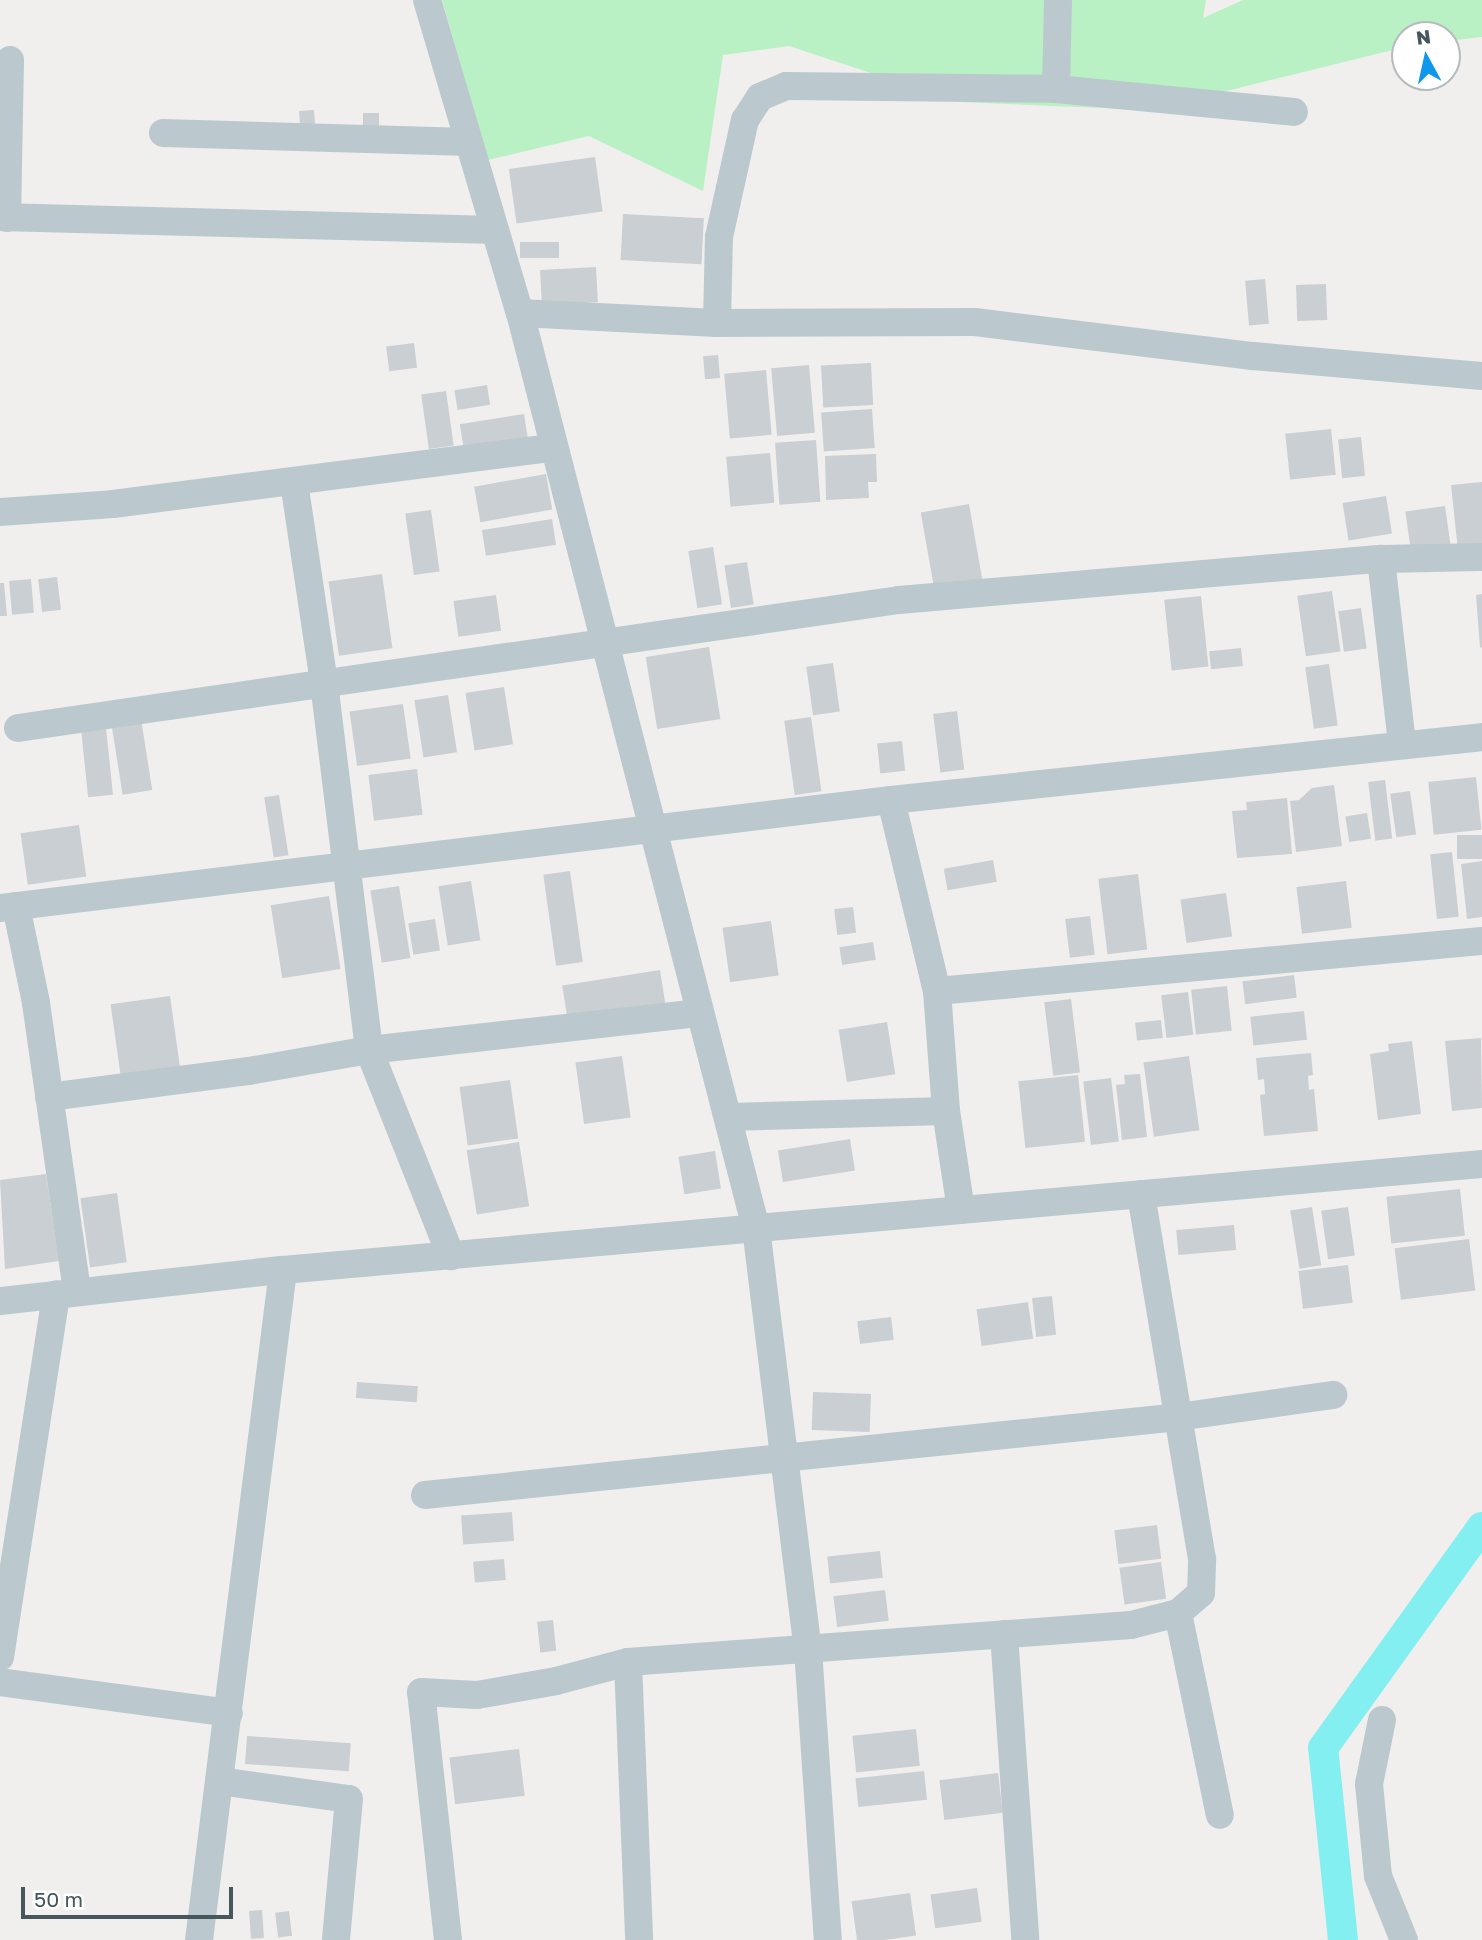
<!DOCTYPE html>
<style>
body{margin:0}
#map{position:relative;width:1482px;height:1940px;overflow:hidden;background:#f1eeee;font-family:"Golos Text",sans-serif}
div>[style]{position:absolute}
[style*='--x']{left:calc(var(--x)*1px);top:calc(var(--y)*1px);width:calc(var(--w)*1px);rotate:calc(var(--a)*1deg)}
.green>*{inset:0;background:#b9f1c4}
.canal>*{height:30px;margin:-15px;padding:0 15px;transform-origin:15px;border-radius:15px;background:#83eff1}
.building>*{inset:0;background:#cacfd3;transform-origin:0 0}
.minor>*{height:28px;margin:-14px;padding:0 14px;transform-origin:14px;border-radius:14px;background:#bbc9ce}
span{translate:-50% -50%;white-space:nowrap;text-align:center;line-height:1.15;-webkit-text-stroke:5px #fff;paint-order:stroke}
.north{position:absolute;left:1391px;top:21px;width:70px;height:70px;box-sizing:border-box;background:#fff;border:2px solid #b5bbbe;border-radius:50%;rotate:352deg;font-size:19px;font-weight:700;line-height:28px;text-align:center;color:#45565c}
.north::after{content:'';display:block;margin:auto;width:24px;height:32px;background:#0e98eb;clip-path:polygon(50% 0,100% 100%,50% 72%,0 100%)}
.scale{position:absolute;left:21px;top:1887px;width:212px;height:32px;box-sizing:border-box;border:4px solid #45565c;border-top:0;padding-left:9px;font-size:21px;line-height:24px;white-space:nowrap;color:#45565c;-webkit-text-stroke:5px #fff;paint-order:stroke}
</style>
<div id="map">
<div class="green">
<i style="clip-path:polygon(442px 0,1206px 0,1203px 18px,1243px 0,1482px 0,1482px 37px,1447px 41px,1447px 35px,1405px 35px,1405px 47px,1150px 110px,959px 102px,789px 46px,723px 55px,703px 191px,589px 136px,488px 160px)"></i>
</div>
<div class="canal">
<i style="--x:1343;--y:1940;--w:193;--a:-95.9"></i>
<i style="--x:1323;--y:1748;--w:272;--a:-54.3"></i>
</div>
<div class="building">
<i style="left:314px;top:110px;width:16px;height:15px;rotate:86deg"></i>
<i style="left:363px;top:113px;width:16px;height:13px"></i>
<i style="left:595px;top:157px;width:55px;height:87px;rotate:82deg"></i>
<i style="left:623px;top:214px;width:81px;height:46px;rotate:3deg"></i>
<i style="left:559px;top:242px;width:16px;height:39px;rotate:90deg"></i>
<i style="left:596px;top:267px;width:35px;height:56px;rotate:87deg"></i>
<i style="left:1265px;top:279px;width:45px;height:20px;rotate:85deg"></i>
<i style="left:1326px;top:284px;width:36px;height:30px;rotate:88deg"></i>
<i style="left:414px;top:343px;width:25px;height:28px;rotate:83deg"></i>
<i style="left:718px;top:355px;width:23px;height:15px;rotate:85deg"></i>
<i style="left:871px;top:363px;width:42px;height:50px;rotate:87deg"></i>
<i style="left:809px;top:365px;width:68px;height:38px;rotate:85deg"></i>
<i style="left:766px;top:370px;width:65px;height:42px;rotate:85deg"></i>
<i style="left:487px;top:385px;width:20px;height:33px;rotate:81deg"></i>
<i style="left:446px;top:391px;width:55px;height:25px;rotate:82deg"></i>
<i style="left:872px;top:409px;width:39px;height:51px;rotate:86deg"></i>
<i style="left:524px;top:414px;width:24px;height:65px;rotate:81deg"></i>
<i style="left:1331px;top:429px;width:46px;height:46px;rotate:84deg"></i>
<i style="left:1361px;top:437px;width:39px;height:23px;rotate:84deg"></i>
<i style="left:816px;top:440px;width:62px;height:41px;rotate:86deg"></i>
<i style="left:770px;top:453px;width:50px;height:44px;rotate:85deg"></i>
<i style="clip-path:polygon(876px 454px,877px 482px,868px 482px,869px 498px,826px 500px,825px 456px)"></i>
<i style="left:546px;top:474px;width:36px;height:73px;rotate:80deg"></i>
<i style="clip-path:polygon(1482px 482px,1482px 548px,1458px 551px,1451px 485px)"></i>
<i style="left:1386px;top:496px;width:38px;height:44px;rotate:81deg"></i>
<i style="left:969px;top:504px;width:77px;height:49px;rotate:80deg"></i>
<i style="left:1445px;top:506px;width:43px;height:40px;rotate:82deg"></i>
<i style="left:431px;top:510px;width:62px;height:26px;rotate:82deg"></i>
<i style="left:552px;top:519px;width:26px;height:71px;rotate:81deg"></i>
<i style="left:713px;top:547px;width:58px;height:25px;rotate:81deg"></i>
<i style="left:747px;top:562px;width:43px;height:23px;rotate:81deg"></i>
<i style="left:382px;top:574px;width:75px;height:54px;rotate:82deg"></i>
<i style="left:57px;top:577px;width:33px;height:19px;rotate:83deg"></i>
<i style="left:31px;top:579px;width:34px;height:22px;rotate:85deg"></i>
<i style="clip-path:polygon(0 583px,4px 583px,7px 616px,0 616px)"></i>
<i style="left:1332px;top:591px;width:61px;height:35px;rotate:82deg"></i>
<i style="clip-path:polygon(1482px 594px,1482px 647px,1480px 648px,1476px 595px)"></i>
<i style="left:496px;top:595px;width:36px;height:43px;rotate:82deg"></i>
<i style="left:1201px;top:596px;width:71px;height:37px;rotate:84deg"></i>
<i style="left:1361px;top:608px;width:41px;height:23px;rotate:82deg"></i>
<i style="left:709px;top:647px;width:73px;height:64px;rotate:81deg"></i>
<i style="left:1241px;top:648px;width:18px;height:32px;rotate:84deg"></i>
<i style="left:833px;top:663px;width:49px;height:27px;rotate:82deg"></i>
<i style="left:1329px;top:664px;width:62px;height:24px;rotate:82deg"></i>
<i style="left:504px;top:687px;width:58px;height:39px;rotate:81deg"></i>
<i style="left:448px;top:695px;width:58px;height:34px;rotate:81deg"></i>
<i style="left:403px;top:704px;width:55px;height:54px;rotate:82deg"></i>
<i style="left:957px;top:711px;width:59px;height:24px;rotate:83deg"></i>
<i style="left:811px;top:717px;width:75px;height:27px;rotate:82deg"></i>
<i style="left:141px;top:719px;width:72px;height:30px;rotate:81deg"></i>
<i style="left:106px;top:728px;width:67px;height:25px;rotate:84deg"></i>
<i style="left:902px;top:741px;width:30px;height:25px;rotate:84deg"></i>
<i style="left:417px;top:769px;width:46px;height:49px;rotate:83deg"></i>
<i style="left:1476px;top:777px;width:53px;height:48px;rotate:84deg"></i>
<i style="left:1385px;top:780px;width:59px;height:17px;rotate:83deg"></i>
<i style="clip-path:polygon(1334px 785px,1342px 846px,1296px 852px,1290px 801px,1299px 800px,1312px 788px)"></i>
<i style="left:1410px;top:791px;width:44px;height:20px;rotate:82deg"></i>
<i style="left:279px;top:795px;width:61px;height:15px;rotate:81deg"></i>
<i style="clip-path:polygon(1287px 798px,1292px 854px,1237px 858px,1232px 811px,1247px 810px,1246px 802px)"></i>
<i style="left:1367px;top:813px;width:26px;height:22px;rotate:81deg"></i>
<i style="left:79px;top:825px;width:52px;height:59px;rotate:82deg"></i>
<i style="left:1482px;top:835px;width:24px;height:25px;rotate:90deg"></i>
<i style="left:1452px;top:852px;width:65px;height:22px;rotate:84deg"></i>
<i style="left:993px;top:860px;width:22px;height:50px;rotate:80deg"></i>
<i style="clip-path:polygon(1482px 861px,1482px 917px,1467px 919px,1461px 864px)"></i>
<i style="left:570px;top:871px;width:92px;height:27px;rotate:82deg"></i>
<i style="left:1138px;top:874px;width:76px;height:40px;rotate:83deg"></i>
<i style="left:471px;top:881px;width:60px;height:33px;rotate:81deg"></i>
<i style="left:1346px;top:881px;width:47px;height:50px;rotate:83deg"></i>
<i style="left:399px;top:886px;width:73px;height:29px;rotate:81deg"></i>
<i style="left:1226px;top:893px;width:44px;height:46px;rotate:82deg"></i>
<i style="left:329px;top:896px;width:74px;height:59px;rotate:81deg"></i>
<i style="left:853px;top:907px;width:26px;height:19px;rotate:83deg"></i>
<i style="left:1090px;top:916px;width:39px;height:25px;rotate:83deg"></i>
<i style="left:435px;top:919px;width:32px;height:27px;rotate:81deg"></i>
<i style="left:771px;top:921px;width:55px;height:49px;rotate:82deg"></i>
<i style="left:873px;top:942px;width:18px;height:34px;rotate:81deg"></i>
<i style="left:660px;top:970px;width:39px;height:99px;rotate:81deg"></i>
<i style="left:1294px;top:975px;width:23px;height:52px;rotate:83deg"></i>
<i style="left:1227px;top:986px;width:45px;height:36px;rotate:84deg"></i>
<i style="left:1188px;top:992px;width:43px;height:27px;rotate:83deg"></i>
<i style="left:170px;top:996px;width:75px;height:60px;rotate:82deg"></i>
<i style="left:1071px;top:999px;width:74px;height:27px;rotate:83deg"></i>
<i style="left:1304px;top:1011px;width:29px;height:54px;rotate:84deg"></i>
<i style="left:1161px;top:1020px;width:18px;height:26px;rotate:84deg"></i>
<i style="left:887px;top:1022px;width:53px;height:49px;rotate:81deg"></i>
<i style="clip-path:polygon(1481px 1038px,1482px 1108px,1452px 1111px,1445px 1041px)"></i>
<i style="clip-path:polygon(1412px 1041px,1421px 1114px,1378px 1120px,1370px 1054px,1389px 1051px,1388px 1044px)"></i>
<i style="clip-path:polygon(1311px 1053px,1313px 1075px,1308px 1076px,1309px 1090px,1314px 1089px,1318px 1131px,1264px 1136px,1260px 1095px,1265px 1094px,1264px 1079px,1258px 1080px,1256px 1058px)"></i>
<i style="left:622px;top:1056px;width:62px;height:47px;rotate:82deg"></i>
<i style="left:1189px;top:1056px;width:75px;height:46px;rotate:82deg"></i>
<i style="clip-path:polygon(1140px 1074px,1147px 1137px,1122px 1140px,1116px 1085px,1125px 1084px,1124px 1075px)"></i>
<i style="left:1078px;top:1075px;width:67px;height:60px;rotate:84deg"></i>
<i style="left:1111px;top:1078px;width:64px;height:28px;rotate:83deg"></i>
<i style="left:510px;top:1080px;width:59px;height:51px;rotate:82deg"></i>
<i style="left:850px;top:1139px;width:32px;height:73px;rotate:81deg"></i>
<i style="left:519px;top:1142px;width:65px;height:53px;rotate:81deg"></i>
<i style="left:715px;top:1151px;width:38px;height:37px;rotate:81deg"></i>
<i style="clip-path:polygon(46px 1174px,59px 1261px,5px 1269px,0 1180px)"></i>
<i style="left:1460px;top:1189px;width:47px;height:74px;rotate:84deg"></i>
<i style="left:117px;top:1193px;width:70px;height:37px;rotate:82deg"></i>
<i style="left:1312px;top:1207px;width:59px;height:22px;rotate:81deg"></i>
<i style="left:1348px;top:1207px;width:49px;height:27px;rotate:82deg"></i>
<i style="left:1234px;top:1225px;width:25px;height:58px;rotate:85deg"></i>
<i style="left:1469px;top:1239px;width:52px;height:75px;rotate:83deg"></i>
<i style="left:1348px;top:1265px;width:38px;height:50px;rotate:83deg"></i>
<i style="left:1052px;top:1296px;width:39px;height:20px;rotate:84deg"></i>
<i style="left:1028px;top:1302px;width:37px;height:52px;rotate:82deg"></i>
<i style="left:891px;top:1317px;width:23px;height:34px;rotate:83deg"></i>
<i style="left:357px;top:1382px;width:61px;height:16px;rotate:4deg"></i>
<i style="left:871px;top:1394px;width:38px;height:58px;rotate:92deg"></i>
<i style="left:512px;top:1512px;width:29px;height:51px;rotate:86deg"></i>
<i style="left:1157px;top:1525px;width:34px;height:43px;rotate:83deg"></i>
<i style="left:880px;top:1551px;width:27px;height:53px;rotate:84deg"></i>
<i style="left:504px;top:1559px;width:21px;height:31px;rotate:85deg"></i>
<i style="left:1161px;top:1562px;width:37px;height:42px;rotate:82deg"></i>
<i style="left:885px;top:1590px;width:31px;height:52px;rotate:83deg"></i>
<i style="left:553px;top:1620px;width:31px;height:16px;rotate:84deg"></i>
<i style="left:916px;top:1729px;width:37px;height:64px;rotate:84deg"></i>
<i style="left:247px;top:1736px;width:104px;height:28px;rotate:4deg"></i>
<i style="left:519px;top:1749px;width:47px;height:70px;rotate:83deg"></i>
<i style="left:924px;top:1771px;width:29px;height:69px;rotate:84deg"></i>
<i style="left:998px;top:1773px;width:40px;height:59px;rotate:83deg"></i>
<i style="left:977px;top:1888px;width:34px;height:47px;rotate:82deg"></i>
<i style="left:910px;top:1893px;width:43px;height:59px;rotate:82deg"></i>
<i style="left:262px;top:1910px;width:28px;height:13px;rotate:86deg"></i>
<i style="left:289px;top:1911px;width:25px;height:14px;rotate:83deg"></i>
</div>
<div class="minor">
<i style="--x:427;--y:0;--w:327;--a:73.5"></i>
<i style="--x:520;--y:313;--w:945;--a:75.54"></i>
<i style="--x:756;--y:1228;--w:424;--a:83"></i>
<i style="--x:808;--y:1649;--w:292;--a:86.1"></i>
<i style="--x:1056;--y:89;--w:89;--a:-88.7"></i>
<i style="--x:163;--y:133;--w:306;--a:1.7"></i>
<i style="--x:0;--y:217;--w:495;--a:1.5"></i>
<i style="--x:7;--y:218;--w:158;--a:-88.9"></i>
<i style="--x:520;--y:313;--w:197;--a:2.9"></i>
<i style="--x:717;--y:323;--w:258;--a:-0.2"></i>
<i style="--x:975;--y:322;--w:280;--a:7"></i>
<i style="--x:1253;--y:356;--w:230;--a:5"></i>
<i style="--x:717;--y:323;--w:86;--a:-88.7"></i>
<i style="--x:719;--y:237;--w:120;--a:-77.5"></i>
<i style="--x:745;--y:120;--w:27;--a:-57"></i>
<i style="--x:760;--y:97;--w:28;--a:-23"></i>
<i style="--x:786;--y:86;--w:270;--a:0.6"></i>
<i style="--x:1056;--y:89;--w:239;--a:5.5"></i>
<i style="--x:294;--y:482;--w:203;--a:81.5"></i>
<i style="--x:324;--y:683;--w:370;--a:83"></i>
<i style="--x:369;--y:1050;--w:222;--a:68.3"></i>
<i style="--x:0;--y:512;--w:113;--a:-4"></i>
<i style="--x:113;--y:504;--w:442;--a:-7.3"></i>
<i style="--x:1381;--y:559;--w:185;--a:83.5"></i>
<i style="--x:18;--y:728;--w:890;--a:-8.27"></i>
<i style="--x:899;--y:600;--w:484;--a:-4.9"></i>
<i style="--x:1381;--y:559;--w:101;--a:-1.1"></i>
<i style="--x:891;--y:800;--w:196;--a:76.5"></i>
<i style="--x:16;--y:906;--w:99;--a:78.3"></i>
<i style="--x:36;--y:1003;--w:291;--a:81.9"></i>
<i style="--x:0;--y:908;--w:898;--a:-6.91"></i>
<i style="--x:891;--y:800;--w:594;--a:-6.08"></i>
<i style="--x:49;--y:1097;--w:202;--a:-7.4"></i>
<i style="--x:249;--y:1071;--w:122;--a:-9.9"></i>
<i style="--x:369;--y:1050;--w:333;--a:-6.4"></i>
<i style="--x:729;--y:1117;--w:217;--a:-1.6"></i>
<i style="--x:961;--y:1210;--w:100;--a:-98.6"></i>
<i style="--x:946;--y:1111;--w:120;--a:-94.3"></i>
<i style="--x:937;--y:991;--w:547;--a:-5.24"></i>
<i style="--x:0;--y:1301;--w:285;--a:-6.3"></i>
<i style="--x:283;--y:1270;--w:1204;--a:-5.05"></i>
<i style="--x:425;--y:1495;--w:757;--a:-5.91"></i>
<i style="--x:1178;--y:1417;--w:157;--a:-8.1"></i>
<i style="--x:1178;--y:1613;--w:206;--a:78.3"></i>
<i style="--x:1004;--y:1634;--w:304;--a:86"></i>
<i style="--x:0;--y:1657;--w:367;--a:-81.2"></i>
<i style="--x:628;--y:1662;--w:278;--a:87.7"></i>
<i style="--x:0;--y:1682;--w:231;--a:7.7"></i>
<i style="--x:1382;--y:1720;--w:65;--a:101.5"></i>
<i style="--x:1369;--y:1784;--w:92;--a:84.4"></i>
<i style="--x:1378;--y:1876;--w:69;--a:67.9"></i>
<i style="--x:219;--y:1781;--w:131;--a:7.9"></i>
<i style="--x:349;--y:1799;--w:142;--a:95.3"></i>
<i style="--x:199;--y:1940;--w:675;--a:-82.85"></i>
<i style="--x:448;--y:1940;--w:249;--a:-96.2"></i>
<i style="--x:421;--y:1692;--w:56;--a:3.1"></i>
<i style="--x:477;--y:1695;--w:80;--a:-10"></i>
<i style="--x:556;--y:1681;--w:74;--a:-14.8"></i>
<i style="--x:628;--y:1662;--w:504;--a:-4.21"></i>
<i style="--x:1131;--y:1625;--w:49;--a:-14.3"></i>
<i style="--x:1178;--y:1613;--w:30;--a:-41"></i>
<i style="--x:1201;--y:1593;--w:34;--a:-88"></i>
<i style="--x:1202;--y:1559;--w:370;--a:-99.5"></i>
</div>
<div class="north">N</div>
<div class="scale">50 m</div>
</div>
